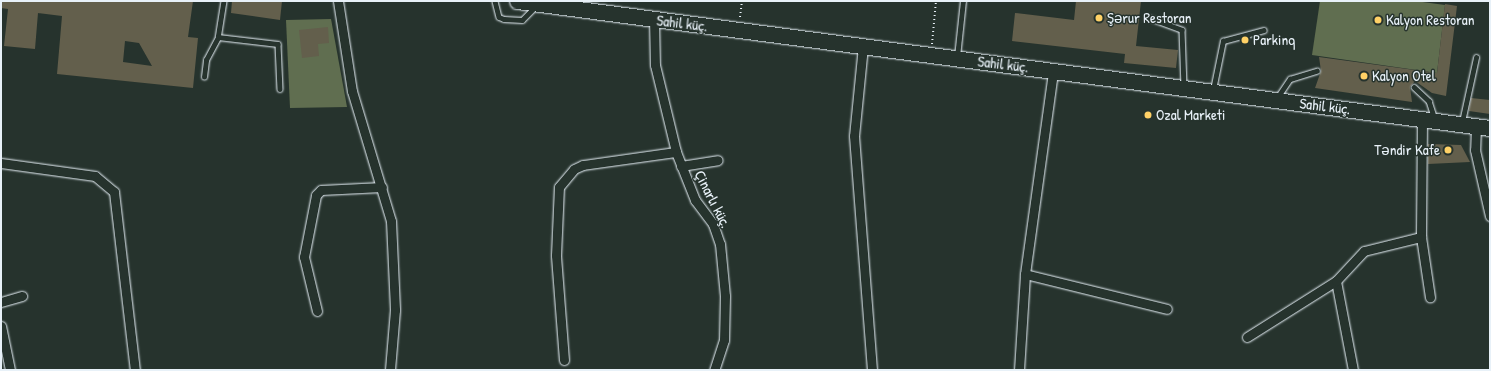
<!DOCTYPE html>
<meta charset="utf-8">
<style>
body{margin:0}
#map{position:relative;width:1491px;height:371px;overflow:hidden;background:#26332d;font-family:"Patrick Hand",sans-serif}
div>[style]{position:absolute}
[style*='--x']{left:calc(var(--x)*1px);top:calc(var(--y)*1px);width:calc(var(--w)*1px);rotate:calc(var(--a)*1deg)}
.green>*{inset:0;background:#606e50}
.building>*{inset:0;background:#635f4c}
.path>*{height:2px;margin-top:-1px;transform-origin:0;background:repeating-linear-gradient(90deg,#e8f1f8 0 1px,transparent 0 4px)}
.roads{filter:drop-shadow(0 0 1px #e8f1f8) drop-shadow(0 0 1px #e8f1f8)}
.service>*{height:4.5px;margin:-2.25px;padding:0 2.25px;transform-origin:2.25px;border-radius:2.25px;background:#26332d}
.minor>*{height:9px;margin:-4.5px;padding:0 4.5px;transform-origin:4.5px;border-radius:4.5px;background:#26332d}
.primary>*{height:15px;margin:-7.5px;padding:0 7.5px;transform-origin:7.5px;border-radius:7.5px;background:#26332d}
.dots>*{width:11px;height:11px;translate:-50% -50%;box-sizing:border-box;border:2px solid #26332d;border-radius:50%}
span{translate:-50% -50%;white-space:nowrap;text-align:center;line-height:1.15;-webkit-text-stroke:3px #26332d;paint-order:stroke}
.poi-label{font-size:15px;color:#e8f1f8}
.left{translate:0 -50%;text-align:left}
.right{translate:-100% -50%;text-align:right}
.street-label{font-size:15px;color:#e8f1f8}
.frame{position:absolute;inset:0;border:2px solid #e8f1f8;pointer-events:none}
</style>
<div id="map">
<div class="green">
<i style="clip-path:polygon(1320px 1px,1415px 1px,1445px 5px,1437px 73px,1312px 55px)"></i>
<i style="clip-path:polygon(331px 19px,347px 107px,290px 108px,286px 20px)"></i>
</div>
<div class="building">
<i style="clip-path:polygon(evenodd,1px 1px,193px 1px,188px 37px,198px 38px,193px 88px,57px 74px,62px 16px,38px 13px,35px 49px,4px 46px,8px 9px,1px 8px,1px 1px,125px 41px,139px 43px,152px 66px,123px 62px,125px 41px)"></i>
<i style="clip-path:polygon(232px 1px,282px 1px,280px 20px,231px 13px)"></i>
<i style="clip-path:polygon(1076px 1px,1141px 1px,1136px 46px,1178px 50px,1176px 68px,1124px 63px,1125px 54px,1012px 41px,1015px 13px,1074px 20px)"></i>
<i style="clip-path:polygon(1445px 4px,1457px 6px,1446px 96px,1432px 93px,1415px 81px,1410px 87px,1412px 102px,1315px 88px,1321px 71px,1319px 57px,1437px 73px)"></i>
<i style="clip-path:polygon(328px 27px,329px 43px,318px 44px,319px 56px,302px 58px,299px 30px)"></i>
<i style="clip-path:polygon(1471px 98px,1490px 100px,1490px 114px,1469px 111px)"></i>
<i style="clip-path:polygon(1428px 144px,1461px 145px,1470px 162px,1428px 164px)"></i>
</div>
<div class="path">
<i style="--x:740;--y:17;--w:16;--a:-83"></i>
<i style="--x:932;--y:44;--w:43;--a:-84.7"></i>
</div>
<div class="roads">
<div class="service">
<i style="--x:224;--y:1;--w:36;--a:99"></i>
<i style="--x:218;--y:37;--w:60;--a:6.7"></i>
<i style="--x:278;--y:44;--w:45;--a:87.5"></i>
<i style="--x:495;--y:1;--w:16;--a:76"></i>
<i style="--x:499;--y:17;--w:5;--a:22"></i>
<i style="--x:504;--y:19;--w:18;--a:3"></i>
<i style="--x:522;--y:20;--w:18;--a:-45"></i>
<i style="--x:1147;--y:17;--w:37;--a:20"></i>
<i style="--x:1182;--y:30;--w:56;--a:88"></i>
<i style="--x:957;--y:57;--w:56;--a:-83.9"></i>
<i style="--x:204;--y:77;--w:17;--a:-83"></i>
<i style="--x:206;--y:60;--w:26;--a:-62"></i>
<i style="--x:1414;--y:87;--w:21;--a:43"></i>
<i style="--x:1429;--y:101;--w:19;--a:72"></i>
<i style="--x:1213;--y:90;--w:50;--a:-78.5"></i>
<i style="--x:1223;--y:41;--w:42;--a:-15"></i>
<i style="--x:1277;--y:98;--w:23;--a:-56"></i>
<i style="--x:1290;--y:79;--w:28;--a:-17"></i>
<i style="--x:1462;--y:122;--w:66;--a:-77.7"></i>
</div>
<div class="minor">
<i style="--x:338;--y:1;--w:91;--a:81.2"></i>
<i style="--x:352;--y:91;--w:136;--a:73.3"></i>
<i style="--x:391;--y:221;--w:89;--a:87.4"></i>
<i style="--x:395;--y:310;--w:60;--a:94.8"></i>
<i style="--x:654;--y:19;--w:46;--a:88.8"></i>
<i style="--x:655;--y:65;--w:89;--a:76.4"></i>
<i style="--x:676;--y:152;--w:52;--a:68.4"></i>
<i style="--x:695;--y:200;--w:30;--a:53"></i>
<i style="--x:713;--y:224;--w:21;--a:71"></i>
<i style="--x:720;--y:244;--w:52;--a:84.5"></i>
<i style="--x:725;--y:296;--w:44;--a:91.3"></i>
<i style="--x:724;--y:340;--w:32;--a:108"></i>
<i style="--x:863;--y:46;--w:90;--a:95.7"></i>
<i style="--x:854;--y:136;--w:235;--a:85.6"></i>
<i style="--x:1422;--y:119;--w:118;--a:90.5"></i>
<i style="--x:1421;--y:237;--w:61;--a:81.5"></i>
<i style="--x:1476;--y:126;--w:24;--a:92"></i>
<i style="--x:1475;--y:150;--w:68;--a:77.2"></i>
<i style="--x:1;--y:163;--w:95;--a:7.9"></i>
<i style="--x:95;--y:176;--w:25;--a:40"></i>
<i style="--x:114;--y:192;--w:179;--a:83.3"></i>
<i style="--x:681;--y:166;--w:37;--a:-9"></i>
<i style="--x:1025;--y:274;--w:146;--a:13.8"></i>
<i style="--x:1336;--y:281;--w:91;--a:79.2"></i>
<i style="--x:1;--y:302;--w:22;--a:-16"></i>
<i style="--x:317;--y:311;--w:56;--a:-103.5"></i>
<i style="--x:304;--y:257;--w:63;--a:-79"></i>
<i style="--x:316;--y:195;--w:7;--a:-45"></i>
<i style="--x:321;--y:190;--w:61;--a:-2.8"></i>
<i style="--x:1;--y:326;--w:45;--a:78.4"></i>
<i style="--x:1247;--y:337;--w:105;--a:-32.2"></i>
<i style="--x:1336;--y:281;--w:41;--a:-47"></i>
<i style="--x:1364;--y:251;--w:59;--a:-13.8"></i>
<i style="--x:564;--y:360;--w:105;--a:-94.4"></i>
<i style="--x:556;--y:255;--w:68;--a:-87.5"></i>
<i style="--x:559;--y:187;--w:23;--a:-50"></i>
<i style="--x:574;--y:169;--w:10;--a:-24"></i>
<i style="--x:583;--y:165;--w:94;--a:-8"></i>
<i style="--x:1019;--y:370;--w:96;--a:-86.4"></i>
<i style="--x:1025;--y:274;--w:205;--a:-82.1"></i>
</div>
<div class="primary">
<i style="--x:517;--y:1;--w:981;--a:7.44"></i>
</div>
</div>
<div class="dots">
<i style="left:1099px;top:18px;background:#ffd166"></i>
<i style="left:1378px;top:20px;background:#ffd166"></i>
<i style="left:1245px;top:40px;background:#ffd166"></i>
<i style="left:1364px;top:76px;background:#ffd166"></i>
<i style="left:1148px;top:115px;background:#ffd166"></i>
<i style="left:1448px;top:150px;background:#ffd166"></i>
</div>
<div class="poi-label">
<span class="left" style="left:1107px;top:18px">Şərur Restoran</span>
<span class="left" style="left:1386px;top:20px">Kalyon Restoran</span>
<span class="left" style="left:1253px;top:40px">Parkinq</span>
<span class="left" style="left:1372px;top:76px">Kalyon Otel</span>
<span class="left" style="left:1156px;top:115px">Ozal Marketi</span>
<span class="right" style="left:1440px;top:150px">Təndir Kafe</span>
</div>
<div class="street-label">
<span style="left:682px;top:23px;rotate:7deg">Sahil küç.</span>
<span style="left:1003px;top:64px;rotate:7deg">Sahil küç.</span>
<span style="left:1325px;top:106px;rotate:7deg">Sahil küç.</span>
<span style="left:713px;top:199px;rotate:63deg">Çinarlı küç.</span>
</div>
<div class="frame"></div>
</div>
